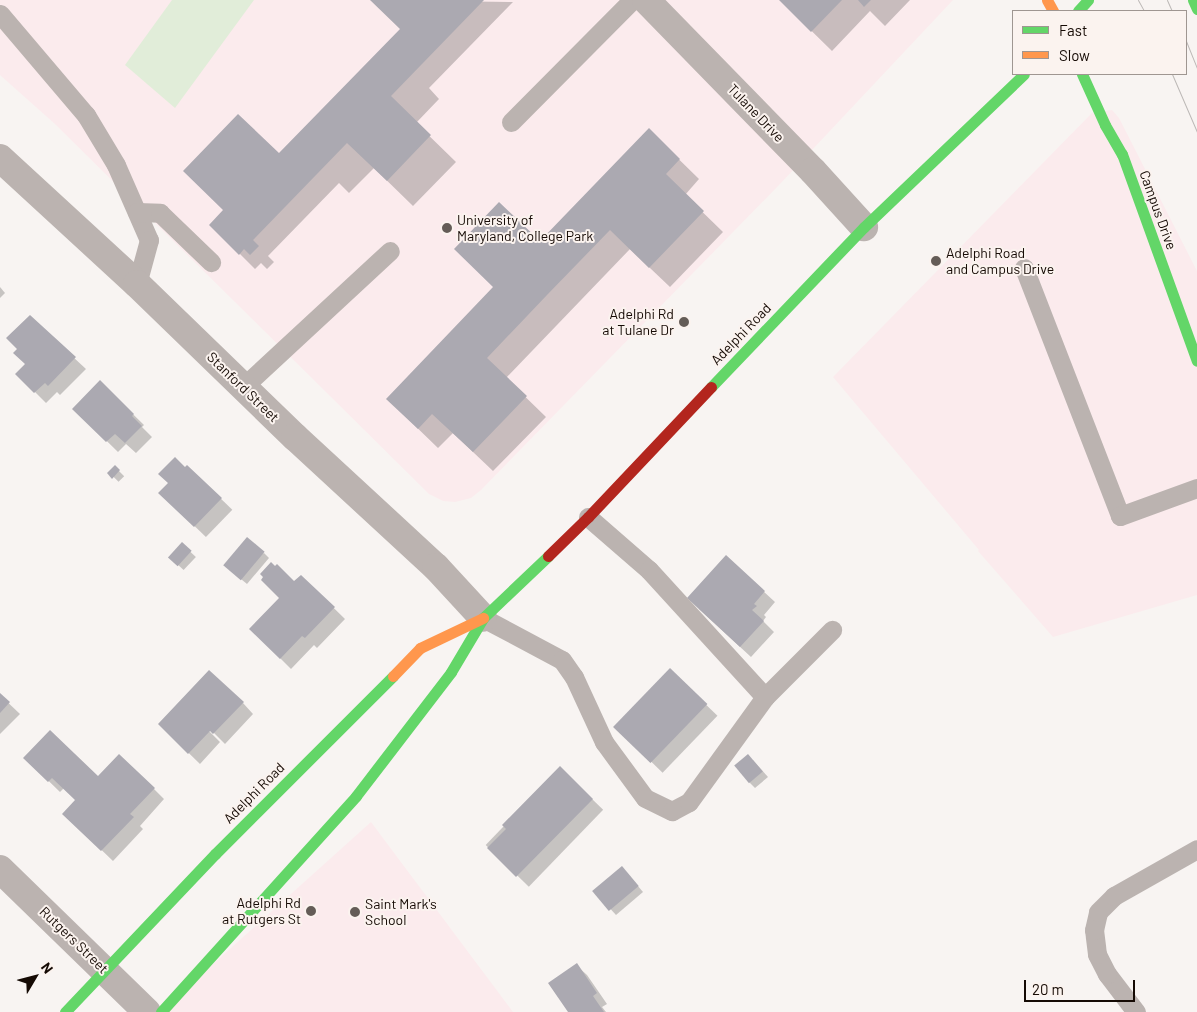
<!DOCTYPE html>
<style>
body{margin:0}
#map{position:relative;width:1197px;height:1012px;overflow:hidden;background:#f8f4f2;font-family:Barlow,sans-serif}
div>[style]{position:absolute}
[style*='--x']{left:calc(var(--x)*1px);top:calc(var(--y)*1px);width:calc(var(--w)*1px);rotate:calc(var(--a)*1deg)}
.education>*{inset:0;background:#fbebed}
.green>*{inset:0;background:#e1edd9}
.shadow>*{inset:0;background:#0003;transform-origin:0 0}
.building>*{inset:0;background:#aba9b1;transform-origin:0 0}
.lane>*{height:19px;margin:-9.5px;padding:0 9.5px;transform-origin:9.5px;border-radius:9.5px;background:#bbb3b0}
.street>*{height:28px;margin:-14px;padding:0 14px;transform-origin:14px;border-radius:14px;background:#bbb3b0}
.fast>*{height:11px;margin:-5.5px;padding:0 5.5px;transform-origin:5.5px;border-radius:5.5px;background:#63d668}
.slow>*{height:11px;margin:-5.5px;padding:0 5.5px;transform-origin:5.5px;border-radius:5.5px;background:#ff974d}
.jam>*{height:11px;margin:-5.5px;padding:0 5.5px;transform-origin:5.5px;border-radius:5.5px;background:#b3261e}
.tram>*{height:1px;margin:-0.5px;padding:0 0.5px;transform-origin:0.5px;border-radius:0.5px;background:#bcb8b6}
.dots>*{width:14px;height:14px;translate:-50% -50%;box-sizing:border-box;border:2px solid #fbf3ef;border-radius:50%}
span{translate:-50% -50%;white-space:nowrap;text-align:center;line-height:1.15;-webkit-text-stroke:4px #fbf3ef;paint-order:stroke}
.street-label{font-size:14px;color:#150a04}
.poi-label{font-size:14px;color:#150a04}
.left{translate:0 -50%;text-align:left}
.right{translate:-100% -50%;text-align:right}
.legend{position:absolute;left:1012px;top:10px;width:175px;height:65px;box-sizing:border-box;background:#fbf3ef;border:1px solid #9f9691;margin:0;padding:6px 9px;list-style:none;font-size:15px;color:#150a04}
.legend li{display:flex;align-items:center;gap:10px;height:25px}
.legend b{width:25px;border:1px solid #9f9691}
.north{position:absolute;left:10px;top:952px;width:50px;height:50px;-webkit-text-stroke:4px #fbf3ef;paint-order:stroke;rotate:53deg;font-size:14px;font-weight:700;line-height:20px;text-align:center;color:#150a04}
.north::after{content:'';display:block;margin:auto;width:18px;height:22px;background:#150a04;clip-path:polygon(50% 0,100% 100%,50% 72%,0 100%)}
.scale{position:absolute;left:1024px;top:980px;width:111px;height:22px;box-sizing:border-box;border:2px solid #150a04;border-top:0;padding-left:6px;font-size:15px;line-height:18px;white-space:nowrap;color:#150a04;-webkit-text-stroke:4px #fbf3ef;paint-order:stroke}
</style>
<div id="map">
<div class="education">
<i style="clip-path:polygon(0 0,953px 0,780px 184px,481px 490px,471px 498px,455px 502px,443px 501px,429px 494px,55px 124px,0 75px)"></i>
<i style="clip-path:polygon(1112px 110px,1119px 118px,1197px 271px,1197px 595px,1053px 637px,978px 551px,979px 550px,833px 377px,1092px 113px)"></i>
<i style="clip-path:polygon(371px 822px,513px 1012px,161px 1012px,171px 1002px)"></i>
</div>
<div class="green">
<i style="clip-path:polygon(172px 0,254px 0,175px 108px,125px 65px)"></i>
</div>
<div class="shadow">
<i style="clip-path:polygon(372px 0,513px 2px,429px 88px,439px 99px,416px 123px,456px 162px,413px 206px,374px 168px,349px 193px,339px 183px,268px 256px,274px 262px,267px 269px,261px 263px,255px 269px,211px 225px,401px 29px)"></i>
<i style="clip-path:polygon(780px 0,910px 0,885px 26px,870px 11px,832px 51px)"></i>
<i style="clip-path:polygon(649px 130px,699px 179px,685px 195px,723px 232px,670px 287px,630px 249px,506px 378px,546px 417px,493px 471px,453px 433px,438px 448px,408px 419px,540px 243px)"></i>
<i style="clip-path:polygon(0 287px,5px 293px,0 298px)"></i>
<i style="clip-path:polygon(30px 317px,86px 369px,60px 395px,57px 392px,46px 403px,17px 374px,26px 364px,19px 349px)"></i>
<i style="clip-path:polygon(100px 382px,144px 425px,142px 427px,152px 437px,136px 453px,126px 444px,118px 452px,74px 409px)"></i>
<i style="left:187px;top:466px;width:63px;height:38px;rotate:44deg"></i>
<i style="left:115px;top:467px;width:13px;height:8px;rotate:45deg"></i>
<i style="left:182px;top:544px;width:19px;height:18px;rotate:43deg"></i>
<i style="clip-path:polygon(264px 553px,269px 558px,247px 584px,230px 570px)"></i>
<i style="clip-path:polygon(726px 557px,775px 602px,764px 615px,766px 617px,763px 621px,774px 632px,751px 657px,699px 609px)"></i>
<i style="clip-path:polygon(301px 576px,345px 619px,317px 648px,314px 645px,291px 669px,251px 629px)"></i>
<i style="left:670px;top:670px;width:66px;height:79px;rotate:44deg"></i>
<i style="clip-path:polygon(0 695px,20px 714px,0 734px)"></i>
<i style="clip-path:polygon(243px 703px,253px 714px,225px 744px,207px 726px,205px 727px,220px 742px,200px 764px,159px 724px)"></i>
<i style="clip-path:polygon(25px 758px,98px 778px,154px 789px,164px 799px,140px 826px,143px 829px,113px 861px,64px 814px,77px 800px,64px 788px,60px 792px)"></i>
<i style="clip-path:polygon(753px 760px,768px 777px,755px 788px,750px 783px)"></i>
<i style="left:560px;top:768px;width:60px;height:107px;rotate:44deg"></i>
<i style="clip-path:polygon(627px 873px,643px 892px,616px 915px,594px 891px)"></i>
<i style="clip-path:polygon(576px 965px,587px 975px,607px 1004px,602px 1007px,606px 1012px,570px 1012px)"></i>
</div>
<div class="building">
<i style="clip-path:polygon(370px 0,484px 0,391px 96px,431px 135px,387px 181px,347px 143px,253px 240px,259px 246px,250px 255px,244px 249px,239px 255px,209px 225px,223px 210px,183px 171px,238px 114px,279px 153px,400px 29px)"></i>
<i style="clip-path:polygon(779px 0,842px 0,811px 32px)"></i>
<i style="clip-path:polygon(858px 0,871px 0,864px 7px)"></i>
<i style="clip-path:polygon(649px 128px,680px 159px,666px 174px,704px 211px,649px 268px,610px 230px,547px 295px,487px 358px,527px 396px,473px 452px,432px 414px,418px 429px,386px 399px,493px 287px,454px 249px,499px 202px,540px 241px)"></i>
<i style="clip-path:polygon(30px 315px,76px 357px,48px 386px,45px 383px,34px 393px,15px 374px,25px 364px,13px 353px,17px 349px,6px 338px)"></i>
<i style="clip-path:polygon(100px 380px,134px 414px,132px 416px,142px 426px,125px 443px,115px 434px,106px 442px,72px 409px)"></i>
<i style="clip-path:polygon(175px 457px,185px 467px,187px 465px,222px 498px,194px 527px,158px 493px,168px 483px,158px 474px)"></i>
<i style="clip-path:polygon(115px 465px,120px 470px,112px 479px,107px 473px)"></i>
<i style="left:247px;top:537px;width:23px;height:37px;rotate:40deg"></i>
<i style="left:182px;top:542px;width:13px;height:21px;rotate:42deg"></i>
<i style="clip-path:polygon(726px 555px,765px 591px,754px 604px,757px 606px,752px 610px,764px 621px,740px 647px,687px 598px)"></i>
<i style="clip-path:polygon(271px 562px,275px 566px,277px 564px,294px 581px,301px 575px,335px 607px,305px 638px,302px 636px,280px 659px,249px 629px,279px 598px,261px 580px,263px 577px,260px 574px)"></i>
<i style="left:670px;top:668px;width:52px;height:82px;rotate:44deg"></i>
<i style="clip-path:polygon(209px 670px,244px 702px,213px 734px,210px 731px,188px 754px,158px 724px)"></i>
<i style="clip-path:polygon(0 693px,10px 702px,0 713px)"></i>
<i style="clip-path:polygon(50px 730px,98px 776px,119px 754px,155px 788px,130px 814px,134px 817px,101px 851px,62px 814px,75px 800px,52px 778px,48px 782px,23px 758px)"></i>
<i style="left:748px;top:754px;width:23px;height:18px;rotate:50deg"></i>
<i style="clip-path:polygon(560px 766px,593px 799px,516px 877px,487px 848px,506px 829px,502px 825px)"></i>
<i style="left:622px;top:866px;width:26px;height:39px;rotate:50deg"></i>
<i style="clip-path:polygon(577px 963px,597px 993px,593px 996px,604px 1012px,568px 1012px,548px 983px)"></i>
</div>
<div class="lane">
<i style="--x:0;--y:14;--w:133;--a:49.6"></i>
<i style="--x:86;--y:115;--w:58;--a:59"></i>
<i style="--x:116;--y:165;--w:82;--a:66.3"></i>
<i style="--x:149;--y:240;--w:46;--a:105.3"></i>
<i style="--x:511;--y:122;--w:172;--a:-45.2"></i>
<i style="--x:137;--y:212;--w:23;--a:2"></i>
<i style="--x:160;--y:213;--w:71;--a:43.9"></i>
<i style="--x:1024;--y:268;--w:266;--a:68.8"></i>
<i style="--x:1120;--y:516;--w:82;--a:-20"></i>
<i style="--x:243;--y:387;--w:200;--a:-42.8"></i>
<i style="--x:588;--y:517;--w:81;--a:41"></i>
<i style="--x:649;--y:570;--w:172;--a:47.6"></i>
<i style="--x:765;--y:697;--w:95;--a:-45"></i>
<i style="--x:483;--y:618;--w:89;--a:28"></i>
<i style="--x:562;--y:660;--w:21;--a:55"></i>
<i style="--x:574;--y:677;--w:72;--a:65.2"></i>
<i style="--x:604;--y:742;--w:69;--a:53.8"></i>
<i style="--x:645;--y:798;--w:30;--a:26"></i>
<i style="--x:672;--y:811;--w:19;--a:-28"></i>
<i style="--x:689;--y:802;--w:130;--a:-54.1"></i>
<i style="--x:1136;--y:1012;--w:48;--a:-127.3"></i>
<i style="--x:1107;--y:974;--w:22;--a:-117"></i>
<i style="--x:1097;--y:954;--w:24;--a:-97"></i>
<i style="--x:1094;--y:930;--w:18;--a:-77"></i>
<i style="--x:1098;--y:912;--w:23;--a:-45"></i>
<i style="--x:1114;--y:896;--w:95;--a:-29.5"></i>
</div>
<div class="street">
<i style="--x:646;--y:0;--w:239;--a:45.7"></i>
<i style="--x:813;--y:171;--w:76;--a:47.7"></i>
<i style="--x:0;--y:158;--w:186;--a:42.6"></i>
<i style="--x:137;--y:284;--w:220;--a:44.1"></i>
<i style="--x:295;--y:437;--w:192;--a:42.7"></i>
<i style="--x:436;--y:567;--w:69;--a:47.3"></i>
<i style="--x:0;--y:869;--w:205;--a:44.2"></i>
</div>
<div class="fast">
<i style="--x:1193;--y:0;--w:10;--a:66"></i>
<i style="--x:1078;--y:11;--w:15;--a:-48"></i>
<i style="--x:1082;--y:74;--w:56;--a:65.7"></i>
<i style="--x:1105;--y:125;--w:34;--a:60"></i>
<i style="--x:1122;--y:154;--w:220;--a:70.1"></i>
<i style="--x:711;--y:387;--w:221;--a:-46.3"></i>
<i style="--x:864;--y:227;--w:221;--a:-43.7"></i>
<i style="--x:65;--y:1012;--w:218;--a:-46.5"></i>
<i style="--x:215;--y:854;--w:252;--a:-45"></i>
<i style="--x:161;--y:1012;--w:291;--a:-47.9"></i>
<i style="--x:356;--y:796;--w:156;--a:-52.5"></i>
<i style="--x:451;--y:672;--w:63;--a:-59.3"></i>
<i style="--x:483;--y:618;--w:90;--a:-43.6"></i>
</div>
<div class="slow">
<i style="--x:1047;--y:0;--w:13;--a:61"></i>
<i style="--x:393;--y:676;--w:39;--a:-46"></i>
<i style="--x:420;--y:648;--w:70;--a:-25.5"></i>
</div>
<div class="jam">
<i style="--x:548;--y:556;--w:56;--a:-44.3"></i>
<i style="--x:588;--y:517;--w:179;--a:-46.6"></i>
</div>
<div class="tram">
<i style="--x:1138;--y:0;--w:13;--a:61"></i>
<i style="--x:1167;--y:0;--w:12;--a:66"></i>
<i style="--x:1186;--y:41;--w:29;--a:68"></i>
<i style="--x:1172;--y:74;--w:63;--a:66.7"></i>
</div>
<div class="dots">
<i style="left:447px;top:228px;background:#645c57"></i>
<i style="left:936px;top:261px;background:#645c57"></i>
<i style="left:684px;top:322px;background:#645c57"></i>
<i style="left:311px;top:911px;background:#645c57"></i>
<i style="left:355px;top:912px;background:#645c57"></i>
</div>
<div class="street-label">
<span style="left:756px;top:113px;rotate:46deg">Tulane Drive</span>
<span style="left:1158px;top:210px;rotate:70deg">Campus Drive</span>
<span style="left:741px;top:334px;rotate:-46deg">Adelphi Road</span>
<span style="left:243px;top:387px;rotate:44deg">Stanford Street</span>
<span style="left:254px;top:793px;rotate:-45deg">Adelphi Road</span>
<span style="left:74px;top:940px;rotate:44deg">Rutgers Street</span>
</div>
<div class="poi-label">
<span class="left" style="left:457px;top:228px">University of<br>Maryland, College Park</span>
<span class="left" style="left:946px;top:261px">Adelphi Road<br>and Campus Drive</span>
<span class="right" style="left:674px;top:322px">Adelphi Rd<br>at Tulane Dr</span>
<span class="right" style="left:301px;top:911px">Adelphi Rd<br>at Rutgers St</span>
<span class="left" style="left:365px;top:912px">Saint Mark's<br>School</span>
</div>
<ul class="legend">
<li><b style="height:6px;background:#63d668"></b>Fast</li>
<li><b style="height:6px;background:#ff974d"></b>Slow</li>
</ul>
<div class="north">N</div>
<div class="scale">20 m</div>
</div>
